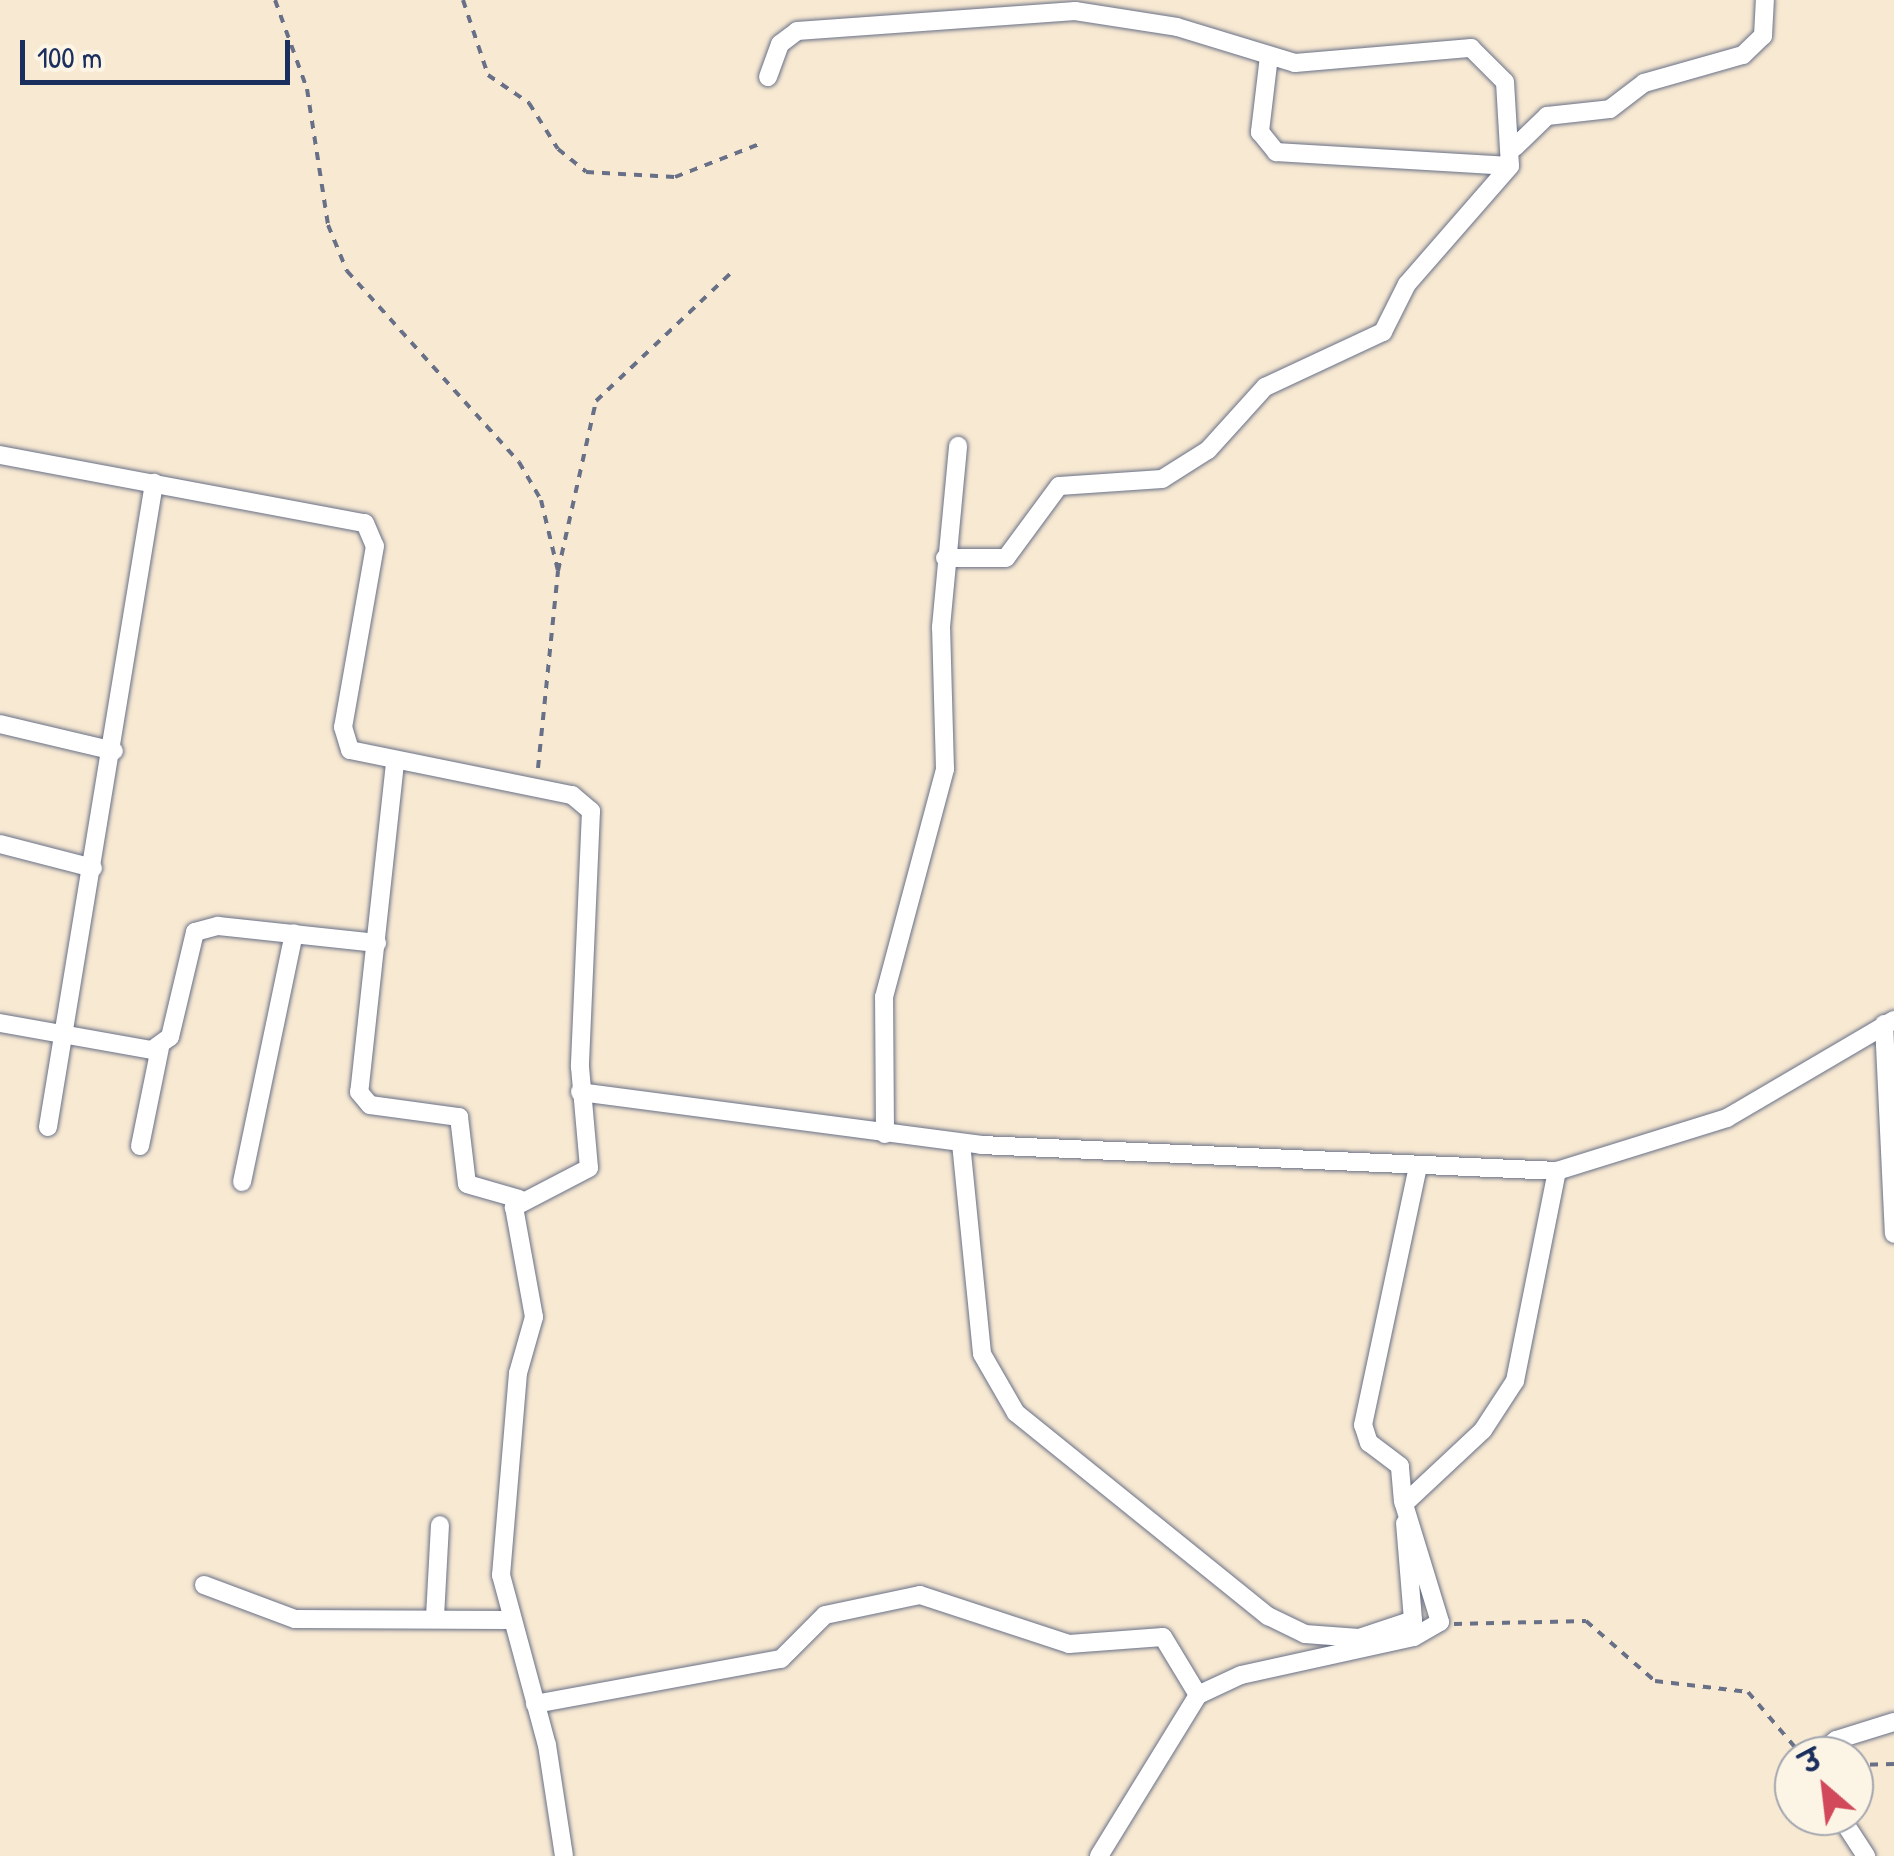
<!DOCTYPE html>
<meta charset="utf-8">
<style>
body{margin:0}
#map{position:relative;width:1894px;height:1856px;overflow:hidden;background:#f8e9d2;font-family:"Patrick Hand","Playpen Sans Deva",sans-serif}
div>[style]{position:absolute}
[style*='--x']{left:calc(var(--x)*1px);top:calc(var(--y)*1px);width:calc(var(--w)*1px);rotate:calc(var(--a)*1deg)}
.path>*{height:4px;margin-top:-2px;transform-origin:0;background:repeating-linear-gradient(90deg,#687087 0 8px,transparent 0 16px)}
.roads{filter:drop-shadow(0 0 2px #687087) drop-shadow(0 0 2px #687087)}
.minor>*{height:18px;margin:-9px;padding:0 9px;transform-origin:9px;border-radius:9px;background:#fff}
span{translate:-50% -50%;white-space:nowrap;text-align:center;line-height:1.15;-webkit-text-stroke:9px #fcf5e5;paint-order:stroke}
.north{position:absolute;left:1774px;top:1736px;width:100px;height:100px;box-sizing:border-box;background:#fcf5e5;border:2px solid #a2a6af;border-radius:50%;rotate:332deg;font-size:28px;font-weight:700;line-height:40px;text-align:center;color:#1b2f5e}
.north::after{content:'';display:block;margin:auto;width:35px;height:45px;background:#d1495b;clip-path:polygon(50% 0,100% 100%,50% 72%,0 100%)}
.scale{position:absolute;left:20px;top:40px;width:270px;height:45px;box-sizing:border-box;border:5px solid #1b2f5e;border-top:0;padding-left:12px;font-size:30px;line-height:35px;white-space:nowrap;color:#1b2f5e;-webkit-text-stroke:8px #fcf5e5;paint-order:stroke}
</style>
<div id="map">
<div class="path">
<i style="--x:275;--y:0;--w:95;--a:70.2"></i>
<i style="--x:307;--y:89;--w:138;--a:81.2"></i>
<i style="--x:328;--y:225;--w:50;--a:67.6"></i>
<i style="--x:347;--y:271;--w:257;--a:48"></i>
<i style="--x:519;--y:462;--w:44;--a:59.9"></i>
<i style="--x:541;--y:500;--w:73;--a:76.5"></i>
<i style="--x:463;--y:0;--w:79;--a:71.6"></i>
<i style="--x:488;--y:75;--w:50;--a:34.3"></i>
<i style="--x:529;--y:103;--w:54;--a:57.8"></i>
<i style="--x:558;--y:149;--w:36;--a:39"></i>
<i style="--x:586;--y:172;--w:89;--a:3.2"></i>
<i style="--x:675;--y:177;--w:93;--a:-21.3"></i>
<i style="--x:538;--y:768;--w:198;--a:-84.2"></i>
<i style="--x:558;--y:571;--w:174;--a:-77.4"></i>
<i style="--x:596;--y:401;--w:189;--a:-43.5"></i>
<i style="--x:1454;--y:1624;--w:132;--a:-1.3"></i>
<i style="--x:1586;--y:1621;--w:91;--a:41"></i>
<i style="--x:1655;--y:1681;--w:94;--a:6.7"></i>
<i style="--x:1748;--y:1692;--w:79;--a:49.6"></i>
<i style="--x:1854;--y:1765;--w:40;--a:-1.4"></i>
</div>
<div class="roads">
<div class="minor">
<i style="--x:1269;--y:56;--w:77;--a:96.8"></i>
<i style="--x:1260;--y:132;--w:26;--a:51"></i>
<i style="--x:1276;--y:152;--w:234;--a:3.4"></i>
<i style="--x:768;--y:77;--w:35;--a:-70"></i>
<i style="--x:780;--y:44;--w:21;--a:-37"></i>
<i style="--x:797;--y:31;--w:279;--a:-4.1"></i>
<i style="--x:1075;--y:11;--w:103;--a:8.9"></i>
<i style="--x:1177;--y:27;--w:123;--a:17"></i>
<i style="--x:1295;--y:63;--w:177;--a:-4.9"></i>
<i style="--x:1471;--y:48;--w:48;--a:45"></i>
<i style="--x:1505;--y:82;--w:84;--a:86.6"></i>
<i style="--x:1510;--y:166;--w:157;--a:131.1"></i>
<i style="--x:1407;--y:284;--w:54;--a:116.6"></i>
<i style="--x:1383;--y:332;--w:130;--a:155"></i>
<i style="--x:1265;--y:387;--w:85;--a:132.1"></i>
<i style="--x:1208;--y:450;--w:54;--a:147.8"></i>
<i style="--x:1162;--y:479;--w:103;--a:176.1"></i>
<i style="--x:1059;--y:486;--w:89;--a:126.4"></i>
<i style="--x:1006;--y:558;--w:61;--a:180"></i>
<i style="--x:1515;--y:147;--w:45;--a:-44.1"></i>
<i style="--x:1547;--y:116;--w:63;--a:-6.3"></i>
<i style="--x:1610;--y:109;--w:43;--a:-37.4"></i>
<i style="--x:1644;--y:83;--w:103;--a:-15.8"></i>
<i style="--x:1743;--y:55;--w:28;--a:-44"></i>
<i style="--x:1763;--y:36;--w:36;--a:-87"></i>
<i style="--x:0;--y:455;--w:371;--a:10.6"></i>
<i style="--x:365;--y:523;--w:25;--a:67"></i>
<i style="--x:375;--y:546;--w:184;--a:100"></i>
<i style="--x:343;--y:727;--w:24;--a:73"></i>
<i style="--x:350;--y:750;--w:227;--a:11.5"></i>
<i style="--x:572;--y:795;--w:25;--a:40"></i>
<i style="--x:591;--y:811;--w:256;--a:92.5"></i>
<i style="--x:580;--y:1067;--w:101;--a:84.9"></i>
<i style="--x:589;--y:1168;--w:85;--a:152.5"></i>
<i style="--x:514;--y:1207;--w:112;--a:79.7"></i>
<i style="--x:534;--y:1317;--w:58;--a:105.9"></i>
<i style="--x:518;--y:1373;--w:203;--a:94.8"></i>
<i style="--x:501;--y:1575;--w:176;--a:74.9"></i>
<i style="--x:547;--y:1745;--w:112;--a:81.3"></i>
<i style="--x:0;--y:724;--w:117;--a:13.3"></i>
<i style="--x:395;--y:763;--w:331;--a:96.2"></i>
<i style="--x:359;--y:1092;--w:17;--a:50"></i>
<i style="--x:370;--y:1105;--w:90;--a:7.7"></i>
<i style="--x:459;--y:1117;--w:67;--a:83.2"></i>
<i style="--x:467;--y:1184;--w:54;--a:16.1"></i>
<i style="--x:0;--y:844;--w:96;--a:14.5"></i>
<i style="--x:0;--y:1023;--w:154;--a:10.1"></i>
<i style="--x:152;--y:1050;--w:22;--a:-36"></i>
<i style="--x:170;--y:1037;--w:108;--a:-76.6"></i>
<i style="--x:195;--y:932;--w:24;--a:-15"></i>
<i style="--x:218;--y:926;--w:160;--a:6.1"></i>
<i style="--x:1884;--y:1024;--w:210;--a:87.3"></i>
<i style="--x:580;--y:1092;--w:404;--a:7.5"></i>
<i style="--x:981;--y:1145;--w:577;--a:2.58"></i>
<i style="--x:1557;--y:1171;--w:178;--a:-17.3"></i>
<i style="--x:1727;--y:1118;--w:194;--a:-30.4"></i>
<i style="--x:48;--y:1127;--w:653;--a:-80.65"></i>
<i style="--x:885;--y:1134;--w:137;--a:-90.4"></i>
<i style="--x:884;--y:997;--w:236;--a:-75"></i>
<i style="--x:945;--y:769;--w:142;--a:-91.6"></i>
<i style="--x:941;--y:627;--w:182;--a:-84.6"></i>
<i style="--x:961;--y:1143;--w:212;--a:84.3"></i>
<i style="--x:982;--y:1354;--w:68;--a:60"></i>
<i style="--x:1016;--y:1413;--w:324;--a:38.9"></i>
<i style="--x:1268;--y:1616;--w:41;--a:25.9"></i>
<i style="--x:1305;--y:1634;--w:54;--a:4.2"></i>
<i style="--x:1359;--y:1638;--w:57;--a:-18.4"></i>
<i style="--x:1413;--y:1620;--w:97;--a:-94.7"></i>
<i style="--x:140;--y:1146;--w:100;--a:-78.5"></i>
<i style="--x:242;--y:1182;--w:254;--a:-78.2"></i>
<i style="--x:1403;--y:1502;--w:36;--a:-95"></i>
<i style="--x:1400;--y:1466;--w:39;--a:-143"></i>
<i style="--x:1369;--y:1443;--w:19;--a:-108"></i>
<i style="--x:1363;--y:1425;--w:264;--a:-78"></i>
<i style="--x:204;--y:1585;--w:97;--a:20.5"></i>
<i style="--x:295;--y:1619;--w:212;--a:0.3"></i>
<i style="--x:435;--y:1617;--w:92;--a:-86.9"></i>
<i style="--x:535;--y:1704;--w:250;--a:-10.4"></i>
<i style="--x:781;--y:1659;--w:62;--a:-45"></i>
<i style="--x:825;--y:1615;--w:97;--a:-11.9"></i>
<i style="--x:920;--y:1595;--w:157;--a:18.2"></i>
<i style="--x:1069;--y:1644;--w:94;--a:-4.3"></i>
<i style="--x:1163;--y:1637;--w:68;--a:58.9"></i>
<i style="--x:1817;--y:1756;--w:25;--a:-40"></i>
<i style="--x:1836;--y:1740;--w:61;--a:-17.2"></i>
<i style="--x:1840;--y:1816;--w:48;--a:57"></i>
<i style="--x:1099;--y:1856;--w:189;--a:-58.4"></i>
<i style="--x:1198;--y:1695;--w:47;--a:-24.9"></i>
<i style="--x:1241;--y:1675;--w:177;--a:-12.4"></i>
<i style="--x:1414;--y:1637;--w:30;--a:-30"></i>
<i style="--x:1440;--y:1622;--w:123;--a:-107"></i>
<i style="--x:1404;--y:1504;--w:108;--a:-43.1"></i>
<i style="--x:1483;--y:1430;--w:59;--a:-56.9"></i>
<i style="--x:1515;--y:1381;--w:214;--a:-78.7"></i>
</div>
</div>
<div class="north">उ</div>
<div class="scale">100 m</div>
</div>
